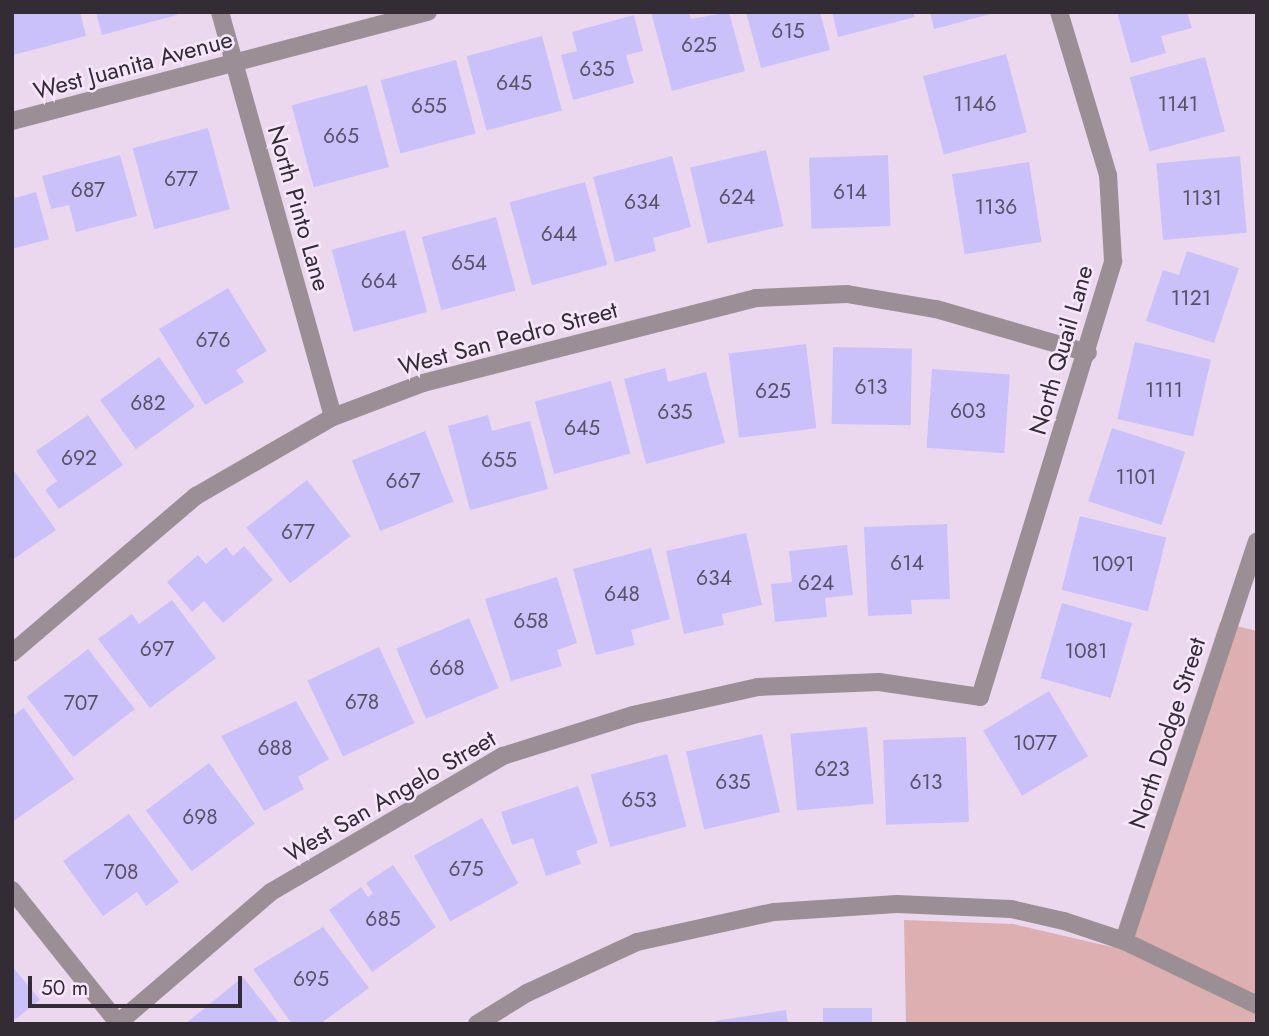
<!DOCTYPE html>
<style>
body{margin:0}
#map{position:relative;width:1269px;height:1036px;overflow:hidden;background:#ebd8ef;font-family:Jost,sans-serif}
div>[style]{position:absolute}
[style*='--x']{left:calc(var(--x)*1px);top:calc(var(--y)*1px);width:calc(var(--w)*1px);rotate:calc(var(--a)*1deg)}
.green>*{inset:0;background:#ddafb1}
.building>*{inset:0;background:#cac1fa;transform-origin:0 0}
.minor>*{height:18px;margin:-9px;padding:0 9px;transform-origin:9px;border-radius:9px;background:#9b8f95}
span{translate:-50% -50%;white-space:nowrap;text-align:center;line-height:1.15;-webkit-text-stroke:5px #f8e6fc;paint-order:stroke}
.number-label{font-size:21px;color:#595166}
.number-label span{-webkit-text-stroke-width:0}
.street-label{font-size:24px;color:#332c35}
.frame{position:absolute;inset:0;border:14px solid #332c35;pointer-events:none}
.scale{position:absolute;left:28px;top:976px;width:214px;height:32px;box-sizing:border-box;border:4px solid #332c35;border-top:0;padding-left:9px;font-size:21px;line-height:24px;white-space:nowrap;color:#332c35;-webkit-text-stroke:5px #f8e6fc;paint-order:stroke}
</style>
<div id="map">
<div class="green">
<i style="clip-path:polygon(1220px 622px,1257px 631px,1257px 1024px,906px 1024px,904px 920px,1013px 924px,1112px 947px)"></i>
</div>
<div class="building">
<i style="clip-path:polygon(12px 12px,80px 12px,86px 36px,13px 55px)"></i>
<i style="clip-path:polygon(96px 12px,176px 12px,177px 15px,102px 35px)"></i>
<i style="clip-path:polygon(651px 12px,689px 12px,691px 19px,729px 12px,745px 71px,672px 91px)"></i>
<i style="clip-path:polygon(746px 12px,820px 12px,830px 50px,761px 68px)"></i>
<i style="clip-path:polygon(832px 12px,913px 12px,915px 17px,838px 37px)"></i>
<i style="clip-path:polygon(930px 12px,995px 12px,995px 13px,934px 29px)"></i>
<i style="clip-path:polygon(1117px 12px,1187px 12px,1192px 28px,1161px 36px,1166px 53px,1131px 63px)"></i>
<i style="clip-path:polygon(634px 15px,643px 51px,626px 55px,634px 83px,573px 100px,561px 55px,577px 51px,572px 32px)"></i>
<i style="left:542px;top:36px;width:77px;height:78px;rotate:75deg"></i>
<i style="left:1006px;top:54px;width:81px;height:86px;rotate:75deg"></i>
<i style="left:1205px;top:57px;width:77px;height:78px;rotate:75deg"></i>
<i style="left:456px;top:60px;width:76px;height:78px;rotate:75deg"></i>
<i style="left:367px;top:85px;width:85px;height:78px;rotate:75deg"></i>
<i style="left:208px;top:128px;width:84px;height:78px;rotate:75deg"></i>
<i style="left:766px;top:150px;width:78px;height:78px;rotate:77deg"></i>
<i style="clip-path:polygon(120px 155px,137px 216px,76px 232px,69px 205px,51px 209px,42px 176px)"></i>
<i style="left:888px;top:155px;width:71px;height:79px;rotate:88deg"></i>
<i style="clip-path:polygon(672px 156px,691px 227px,653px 238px,656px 251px,615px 262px,593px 177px)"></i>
<i style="left:1240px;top:156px;width:77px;height:84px;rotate:85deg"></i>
<i style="left:1029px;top:162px;width:81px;height:78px;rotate:81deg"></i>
<i style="left:585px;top:182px;width:86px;height:78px;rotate:75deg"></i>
<i style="clip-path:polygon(12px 191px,15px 198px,36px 192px,49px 239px,12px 249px)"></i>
<i style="left:496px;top:217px;width:76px;height:77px;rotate:75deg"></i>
<i style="left:405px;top:230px;width:85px;height:76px;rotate:75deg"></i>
<i style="clip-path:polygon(1187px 251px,1239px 268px,1214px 343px,1146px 321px,1163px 270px,1179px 275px)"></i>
<i style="clip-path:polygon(228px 288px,267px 351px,236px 370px,244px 382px,205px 405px,159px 329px)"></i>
<i style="left:1135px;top:342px;width:78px;height:79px;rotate:13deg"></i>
<i style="left:806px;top:344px;width:85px;height:78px;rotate:83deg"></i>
<i style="left:833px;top:347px;width:79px;height:77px;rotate:1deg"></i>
<i style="left:159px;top:357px;width:61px;height:73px;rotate:54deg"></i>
<i style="clip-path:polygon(665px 368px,668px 382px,706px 372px,725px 443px,646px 464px,624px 379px)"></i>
<i style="left:932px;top:369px;width:78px;height:79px;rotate:4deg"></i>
<i style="left:611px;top:381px;width:75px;height:79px;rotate:75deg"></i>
<i style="clip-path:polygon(88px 415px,123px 465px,59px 509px,45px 490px,57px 481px,36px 451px)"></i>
<i style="clip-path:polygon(488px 415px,492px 431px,530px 421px,548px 489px,470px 510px,448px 426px)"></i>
<i style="left:1112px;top:428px;width:77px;height:77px;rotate:18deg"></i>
<i style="left:425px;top:431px;width:76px;height:79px;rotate:68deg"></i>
<i style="clip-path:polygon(12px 468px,56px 530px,12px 560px)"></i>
<i style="left:307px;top:480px;width:71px;height:77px;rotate:52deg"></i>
<i style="left:1080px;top:516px;width:89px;height:76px;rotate:14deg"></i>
<i style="clip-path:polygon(947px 524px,950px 599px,911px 600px,912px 614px,868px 616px,864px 527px)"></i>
<i style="clip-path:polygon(746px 533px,762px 605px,722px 614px,724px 625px,684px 634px,666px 551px)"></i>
<i style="clip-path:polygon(847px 545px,853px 595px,825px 598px,827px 617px,775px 622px,771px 584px,792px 582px,789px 551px)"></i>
<i style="clip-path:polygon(244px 546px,273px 580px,223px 623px,204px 601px,192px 612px,167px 582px,198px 555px,206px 564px,226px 547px,233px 556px)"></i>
<i style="clip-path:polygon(651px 548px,670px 619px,631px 630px,635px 645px,596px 655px,573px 569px)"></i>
<i style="clip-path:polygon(557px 577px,577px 643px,557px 650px,562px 666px,511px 681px,485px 599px)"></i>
<i style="clip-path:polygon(172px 600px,216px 658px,150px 708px,98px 639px,132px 614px,139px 624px)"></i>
<i style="left:1062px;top:603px;width:73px;height:78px;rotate:16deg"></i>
<i style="left:469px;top:618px;width:76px;height:79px;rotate:67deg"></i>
<i style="left:379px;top:647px;width:84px;height:79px;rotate:65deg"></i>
<i style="left:88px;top:649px;width:76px;height:78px;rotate:52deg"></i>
<i style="left:1049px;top:691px;width:76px;height:77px;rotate:59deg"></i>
<i style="clip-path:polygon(296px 701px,329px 759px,298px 777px,304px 789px,264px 811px,221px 736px)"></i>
<i style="clip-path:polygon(24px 708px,74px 779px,12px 822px,12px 716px)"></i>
<i style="left:867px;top:727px;width:77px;height:77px;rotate:85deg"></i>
<i style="left:762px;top:734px;width:80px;height:78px;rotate:77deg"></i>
<i style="left:966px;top:737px;width:85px;height:83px;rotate:88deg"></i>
<i style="left:667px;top:754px;width:75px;height:79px;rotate:75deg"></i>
<i style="left:209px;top:763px;width:76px;height:79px;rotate:53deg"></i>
<i style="clip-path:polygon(578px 786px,598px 843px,576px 851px,581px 864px,546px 876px,533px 838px,512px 845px,501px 812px)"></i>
<i style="clip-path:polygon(129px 814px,179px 882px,146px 906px,137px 892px,103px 916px,63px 861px)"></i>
<i style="left:482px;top:818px;width:75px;height:78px;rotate:61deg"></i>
<i style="clip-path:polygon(393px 865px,436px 927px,372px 972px,329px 910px,361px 887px,368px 897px,373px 893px,366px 883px)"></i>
<i style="clip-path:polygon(323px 927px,369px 988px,320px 1024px,292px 1024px,253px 969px)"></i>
<i style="clip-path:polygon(12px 966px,40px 1000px,12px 1022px)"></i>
<i style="clip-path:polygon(243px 977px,280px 1024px,185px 1024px)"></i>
<i style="left:823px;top:1008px;width:49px;height:16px"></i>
<i style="clip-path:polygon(786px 1010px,788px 1024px,716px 1024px,715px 1021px)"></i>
</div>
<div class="minor">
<i style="--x:220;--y:12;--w:420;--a:74.4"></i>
<i style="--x:12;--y:121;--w:430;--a:-14.7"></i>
<i style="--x:12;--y:653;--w:242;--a:-40.5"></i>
<i style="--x:196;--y:496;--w:158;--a:-30"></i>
<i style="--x:333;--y:417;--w:96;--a:-20.7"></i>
<i style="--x:423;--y:383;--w:344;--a:-14.3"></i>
<i style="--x:756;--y:298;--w:91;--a:-2.5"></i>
<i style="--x:847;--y:294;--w:90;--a:9.6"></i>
<i style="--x:936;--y:309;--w:158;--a:16.1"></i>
<i style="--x:12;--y:890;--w:171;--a:51.4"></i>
<i style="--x:1124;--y:941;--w:421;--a:-71.6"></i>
<i style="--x:117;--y:1024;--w:203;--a:-40.6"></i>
<i style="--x:271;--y:892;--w:269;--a:-30.4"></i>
<i style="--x:503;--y:756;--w:136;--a:-17.5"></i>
<i style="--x:633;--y:715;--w:128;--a:-12.6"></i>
<i style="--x:758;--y:687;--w:121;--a:-2.4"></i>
<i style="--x:879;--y:682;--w:102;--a:8.4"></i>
<i style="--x:980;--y:697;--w:456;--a:-73"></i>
<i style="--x:1113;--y:261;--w:86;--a:-93.3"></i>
<i style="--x:1108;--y:175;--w:170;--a:-106.7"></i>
<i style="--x:477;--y:1024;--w:59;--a:-31.8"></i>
<i style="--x:527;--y:993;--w:121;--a:-24.9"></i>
<i style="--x:637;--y:942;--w:140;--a:-12.4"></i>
<i style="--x:774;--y:912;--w:123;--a:-3.7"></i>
<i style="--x:897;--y:904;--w:114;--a:2.5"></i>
<i style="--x:1011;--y:909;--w:54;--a:12.8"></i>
<i style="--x:1064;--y:921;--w:63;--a:18.4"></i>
<i style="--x:1124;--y:941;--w:148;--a:25.7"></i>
</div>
<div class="number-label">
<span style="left:788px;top:31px">615</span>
<span style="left:699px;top:45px">625</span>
<span style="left:597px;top:69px">635</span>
<span style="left:514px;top:83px">645</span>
<span style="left:975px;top:104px">1146</span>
<span style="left:1178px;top:104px">1141</span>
<span style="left:429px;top:106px">655</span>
<span style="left:341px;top:136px">665</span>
<span style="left:181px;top:179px">677</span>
<span style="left:88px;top:190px">687</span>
<span style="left:850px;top:192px">614</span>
<span style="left:737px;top:197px">624</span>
<span style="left:1202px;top:198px">1131</span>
<span style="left:642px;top:202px">634</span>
<span style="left:996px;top:207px">1136</span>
<span style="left:559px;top:234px">644</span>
<span style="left:469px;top:263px">654</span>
<span style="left:379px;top:281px">664</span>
<span style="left:1191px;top:298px">1121</span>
<span style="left:213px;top:340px">676</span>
<span style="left:871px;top:387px">613</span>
<span style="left:1164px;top:390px">1111</span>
<span style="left:773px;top:391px">625</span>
<span style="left:148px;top:403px">682</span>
<span style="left:968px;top:411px">603</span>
<span style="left:675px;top:412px">635</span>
<span style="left:582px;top:428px">645</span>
<span style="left:79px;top:458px">692</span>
<span style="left:499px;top:460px">655</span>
<span style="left:1136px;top:477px">1101</span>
<span style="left:403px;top:481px">667</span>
<span style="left:298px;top:532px">677</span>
<span style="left:907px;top:563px">614</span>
<span style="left:1113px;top:564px">1091</span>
<span style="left:714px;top:578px">634</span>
<span style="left:816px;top:583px">624</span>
<span style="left:622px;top:594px">648</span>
<span style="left:531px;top:621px">658</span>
<span style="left:157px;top:649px">697</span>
<span style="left:1086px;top:651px">1081</span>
<span style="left:447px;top:668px">668</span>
<span style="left:362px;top:702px">678</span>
<span style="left:81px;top:703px">707</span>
<span style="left:1035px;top:743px">1077</span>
<span style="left:275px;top:748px">688</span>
<span style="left:832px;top:769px">623</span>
<span style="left:733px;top:782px">635</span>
<span style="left:926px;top:782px">613</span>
<span style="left:639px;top:800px">653</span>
<span style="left:200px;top:817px">698</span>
<span style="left:466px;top:869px">675</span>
<span style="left:121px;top:872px">708</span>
<span style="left:383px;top:919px">685</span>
<span style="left:311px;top:979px">695</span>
</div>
<div class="street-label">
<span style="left:133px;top:65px;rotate:-15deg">West Juanita Avenue</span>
<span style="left:299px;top:208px;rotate:74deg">North Pinto Lane</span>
<span style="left:508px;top:338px;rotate:-15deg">West San Pedro Street</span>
<span style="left:1061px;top:350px;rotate:-74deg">North Quail Lane</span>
<span style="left:1167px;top:733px;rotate:-72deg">North Dodge Street</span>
<span style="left:390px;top:796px;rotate:-30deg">West San Angelo Street</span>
</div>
<div class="frame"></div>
<div class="scale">50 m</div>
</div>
